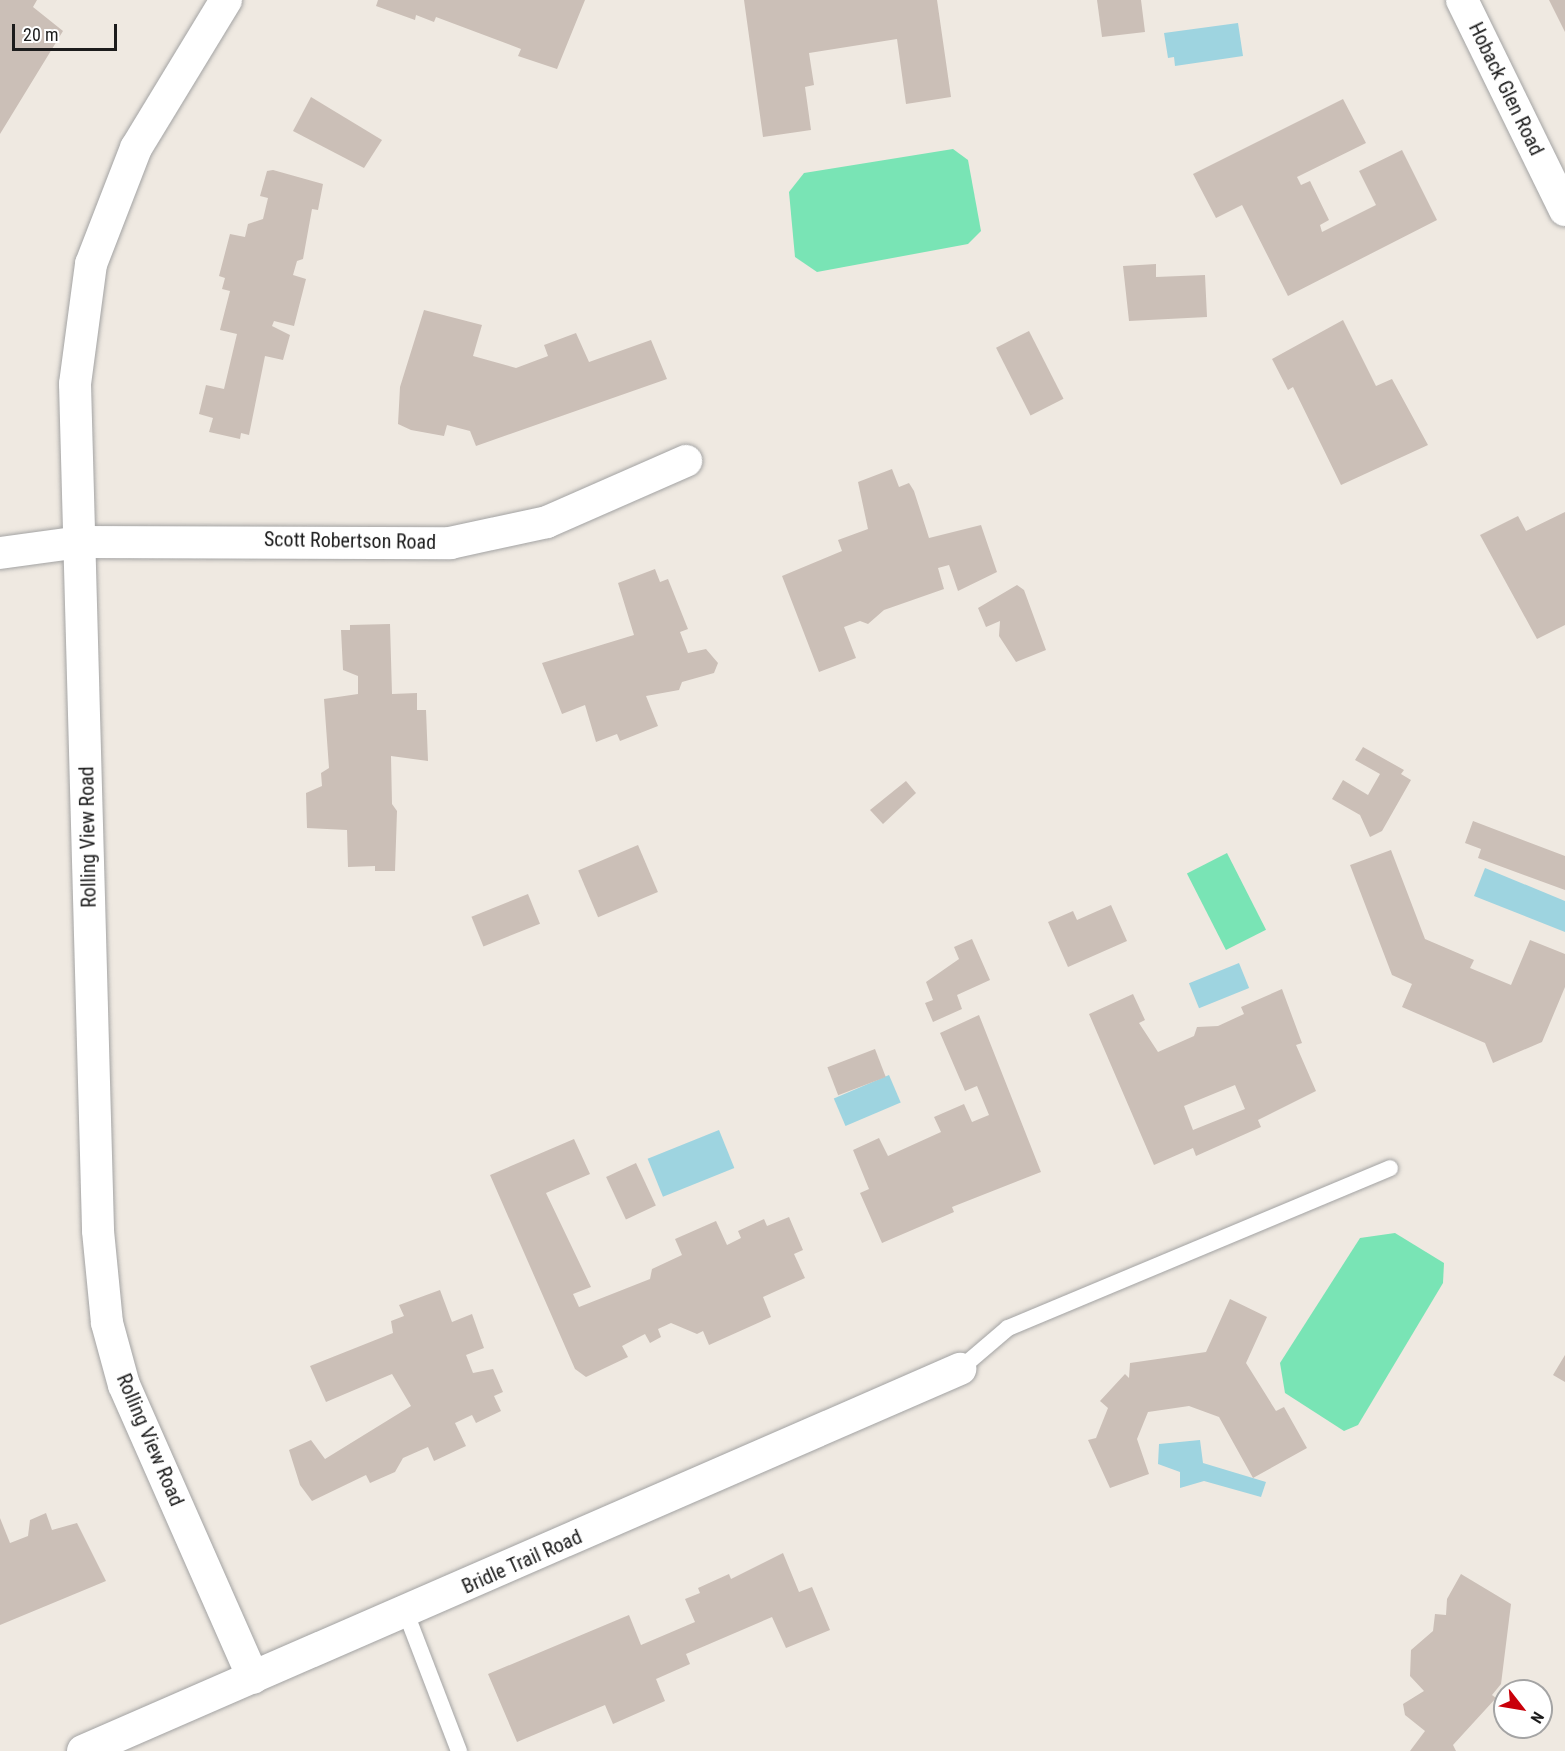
<!DOCTYPE html>
<style>
body{margin:0}
#map{position:relative;width:1565px;height:1751px;overflow:hidden;background:#efe9e1;font-family:"Roboto Condensed",sans-serif}
div>[style]{position:absolute}
[style*='--x']{left:calc(var(--x)*1px);top:calc(var(--y)*1px);width:calc(var(--w)*1px);rotate:calc(var(--a)*1deg)}
.pitch>*{inset:0;background:#79e4b5;transform-origin:0 0}
.water>*{inset:0;background:#9ed4e0;transform-origin:0 0}
.building>*{inset:0;background:#cbbfb7;transform-origin:0 0}
.roads{filter:drop-shadow(0 0 2px #a3a3a3) drop-shadow(0 0 2px #a3a3a3)}
.service>*{height:16px;margin:-8px;padding:0 8px;transform-origin:8px;border-radius:8px;background:#fff}
.minor>*{height:32px;margin:-16px;padding:0 16px;transform-origin:16px;border-radius:16px;background:#fff}
span{translate:-50% -50%;white-space:nowrap;text-align:center;line-height:1.15;-webkit-text-stroke:4.5px #fff;paint-order:stroke}
.street-label{font-size:20px;color:#1c1c1c}
.north{position:absolute;left:1493px;top:1679px;width:60px;height:60px;box-sizing:border-box;background:#fff;border:2px solid #a4a4a4;border-radius:50%;rotate:121deg;font-size:16px;font-weight:700;line-height:24px;text-align:center;color:#1c1c1c}
.north::after{content:'';display:block;margin:auto;width:21px;height:27px;background:#c9000a;clip-path:polygon(50% 0,100% 100%,50% 72%,0 100%)}
.scale{position:absolute;left:12px;top:24px;width:105px;height:27px;box-sizing:border-box;border:3px solid #1c1c1c;border-top:0;padding-left:8px;font-size:18px;line-height:21px;white-space:nowrap;color:#1c1c1c;-webkit-text-stroke:4px #fff;paint-order:stroke}
</style>
<div id="map">
<div class="pitch">
<i style="clip-path:polygon(953px 149px,968px 160px,981px 231px,968px 244px,817px 272px,795px 257px,789px 192px,804px 173px)"></i>
<i style="left:1227px;top:853px;width:86px;height:45px;rotate:63deg"></i>
<i style="clip-path:polygon(1395px 1233px,1444px 1263px,1443px 1283px,1358px 1425px,1344px 1431px,1285px 1393px,1280px 1363px,1360px 1238px)"></i>
</div>
<div class="water">
<i style="clip-path:polygon(1238px 23px,1243px 56px,1175px 66px,1174px 57px,1168px 58px,1164px 33px)"></i>
<i style="clip-path:polygon(1485px 868px,1565px 901px,1565px 932px,1474px 896px)"></i>
<i style="left:1239px;top:963px;width:27px;height:54px;rotate:68deg"></i>
<i style="left:889px;top:1075px;width:30px;height:60px;rotate:67deg"></i>
<i style="left:719px;top:1130px;width:41px;height:77px;rotate:68deg"></i>
<i style="clip-path:polygon(1200px 1440px,1203px 1463px,1266px 1482px,1261px 1497px,1204px 1481px,1180px 1488px,1180px 1472px,1158px 1464px,1159px 1444px)"></i>
</div>
<div class="building">
<i style="clip-path:polygon(0 0,37px 0,33px 7px,63px 31px,0 134px)"></i>
<i style="clip-path:polygon(378px 0,585px 0,557px 69px,518px 56px,521px 49px,436px 17px,434px 22px,416px 15px,415px 20px,376px 6px)"></i>
<i style="clip-path:polygon(744px 0,937px 0,951px 97px,906px 104px,897px 39px,809px 53px,814px 85px,805px 87px,811px 130px,763px 137px)"></i>
<i style="clip-path:polygon(1097px 0,1141px 0,1145px 32px,1102px 37px)"></i>
<i style="clip-path:polygon(1549px 0,1565px 0,1565px 32px)"></i>
<i style="clip-path:polygon(311px 97px,382px 140px,364px 168px,293px 131px)"></i>
<i style="clip-path:polygon(1343px 99px,1366px 143px,1297px 177px,1301px 185px,1310px 181px,1329px 220px,1320px 225px,1322px 232px,1376px 205px,1359px 171px,1402px 150px,1437px 220px,1288px 296px,1242px 205px,1216px 218px,1193px 174px)"></i>
<i style="clip-path:polygon(273px 170px,323px 184px,318px 210px,312px 209px,303px 259px,297px 261px,293px 275px,306px 279px,294px 326px,274px 321px,272px 326px,290px 335px,283px 360px,265px 356px,249px 435px,241px 433px,240px 439px,209px 432px,213px 418px,199px 414px,206px 385px,224px 389px,237px 334px,220px 330px,230px 291px,222px 289px,225px 278px,219px 276px,230px 234px,245px 237px,248px 224px,263px 219px,268px 198px,260px 196px,267px 171px)"></i>
<i style="clip-path:polygon(1156px 264px,1156px 277px,1205px 275px,1207px 317px,1129px 321px,1123px 266px)"></i>
<i style="clip-path:polygon(424px 310px,482px 325px,473px 356px,516px 368px,548px 356px,544px 345px,576px 333px,589px 362px,651px 340px,667px 379px,476px 446px,470px 431px,447px 425px,444px 436px,411px 430px,398px 424px,400px 387px)"></i>
<i style="clip-path:polygon(1343px 320px,1376px 386px,1392px 379px,1428px 445px,1341px 485px,1293px 387px,1288px 390px,1272px 359px)"></i>
<i style="left:1029px;top:331px;width:76px;height:37px;rotate:63deg"></i>
<i style="clip-path:polygon(892px 469px,899px 487px,909px 483px,914px 491px,929px 538px,981px 525px,997px 572px,958px 591px,949px 565px,938px 568px,944px 589px,884px 610px,868px 624px,860px 621px,844px 627px,856px 658px,819px 672px,782px 576px,842px 551px,838px 540px,868px 529px,858px 482px)"></i>
<i style="clip-path:polygon(1565px 512px,1565px 625px,1537px 639px,1480px 535px,1518px 516px,1526px 531px)"></i>
<i style="clip-path:polygon(655px 569px,660px 582px,668px 579px,688px 629px,680px 632px,688px 653px,706px 649px,718px 663px,714px 673px,682px 682px,679px 690px,646px 696px,658px 726px,620px 741px,617px 734px,596px 742px,585px 705px,562px 714px,542px 663px,634px 635px,618px 583px)"></i>
<i style="clip-path:polygon(1017px 585px,1024px 590px,1046px 650px,1016px 662px,999px 636px,1000px 621px,986px 627px,978px 608px)"></i>
<i style="clip-path:polygon(390px 624px,392px 694px,417px 693px,417px 710px,426px 710px,428px 761px,391px 756px,392px 804px,397px 811px,395px 871px,375px 871px,375px 866px,348px 867px,347px 830px,307px 828px,306px 793px,322px 786px,321px 773px,329px 768px,324px 699px,358px 694px,358px 676px,343px 670px,341px 630px,350px 630px,350px 625px)"></i>
<i style="clip-path:polygon(1363px 747px,1404px 770px,1401px 774px,1411px 780px,1382px 831px,1370px 837px,1360px 815px,1332px 799px,1343px 780px,1368px 795px,1380px 774px,1355px 760px)"></i>
<i style="clip-path:polygon(906px 781px,916px 793px,883px 824px,870px 810px)"></i>
<i style="clip-path:polygon(1473px 821px,1565px 856px,1565px 890px,1478px 858px,1481px 849px,1465px 843px)"></i>
<i style="left:638px;top:845px;width:51px;height:65px;rotate:67deg"></i>
<i style="clip-path:polygon(1391px 850px,1425px 939px,1474px 960px,1470px 968px,1511px 985px,1530px 940px,1565px 954px,1565px 987px,1542px 1042px,1493px 1063px,1485px 1043px,1402px 1007px,1412px 984px,1392px 975px,1350px 865px)"></i>
<i style="left:528px;top:894px;width:32px;height:61px;rotate:68deg"></i>
<i style="clip-path:polygon(1111px 905px,1127px 941px,1068px 967px,1048px 922px,1073px 911px,1077px 920px)"></i>
<i style="clip-path:polygon(972px 939px,990px 980px,957px 995px,962px 1009px,933px 1022px,925px 1003px,933px 1000px,926px 982px,959px 959px,954px 947px)"></i>
<i style="clip-path:polygon(evenodd,1282px 989px,1302px 1043px,1296px 1045px,1316px 1091px,1258px 1120px,1261px 1127px,1196px 1156px,1193px 1148px,1154px 1165px,1089px 1014px,1133px 994px,1145px 1020px,1139px 1023px,1158px 1052px,1194px 1036px,1197px 1027px,1218px 1026px,1244px 1014px,1241px 1007px,1282px 989px,1235px 1085px,1245px 1109px,1193px 1130px,1184px 1106px,1235px 1085px)"></i>
<i style="clip-path:polygon(979px 1015px,1041px 1172px,952px 1207px,954px 1212px,882px 1243px,860px 1193px,869px 1189px,853px 1150px,879px 1138px,888px 1156px,941px 1132px,934px 1117px,964px 1104px,972px 1122px,989px 1115px,977px 1086px,965px 1091px,940px 1033px)"></i>
<i style="left:875px;top:1049px;width:30px;height:51px;rotate:69deg"></i>
<i style="clip-path:polygon(574px 1139px,590px 1174px,546px 1193px,591px 1287px,573px 1294px,579px 1307px,650px 1279px,652px 1269px,682px 1255px,675px 1239px,716px 1221px,727px 1245px,741px 1238px,738px 1231px,764px 1219px,767px 1226px,789px 1217px,803px 1250px,794px 1254px,805px 1278px,763px 1297px,771px 1317px,709px 1345px,703px 1331px,697px 1334px,671px 1323px,658px 1329px,661px 1337px,650px 1343px,645px 1334px,622px 1346px,628px 1357px,586px 1377px,575px 1369px,490px 1175px)"></i>
<i style="left:636px;top:1163px;width:47px;height:33px;rotate:65deg"></i>
<i style="clip-path:polygon(440px 1290px,452px 1322px,472px 1314px,484px 1348px,466px 1355px,473px 1373px,493px 1369px,503px 1392px,494px 1396px,501px 1411px,476px 1423px,472px 1415px,455px 1423px,466px 1446px,434px 1461px,428px 1447px,403px 1458px,395px 1472px,370px 1483px,366px 1475px,312px 1501px,300px 1485px,289px 1450px,311px 1440px,325px 1459px,411px 1406px,392px 1374px,326px 1402px,310px 1366px,393px 1333px,391px 1321px,404px 1316px,399px 1305px)"></i>
<i style="clip-path:polygon(1230px 1299px,1267px 1317px,1246px 1363px,1276px 1411px,1284px 1407px,1307px 1448px,1253px 1478px,1219px 1417px,1189px 1406px,1148px 1412px,1137px 1439px,1149px 1474px,1110px 1488px,1088px 1440px,1096px 1438px,1108px 1408px,1100px 1401px,1125px 1374px,1129px 1378px,1130px 1363px,1206px 1352px)"></i>
<i style="clip-path:polygon(1565px 1355px,1565px 1382px,1553px 1375px)"></i>
<i style="clip-path:polygon(46px 1513px,52px 1530px,77px 1523px,106px 1581px,0 1625px,0 1518px,10px 1543px,28px 1536px,30px 1520px)"></i>
<i style="clip-path:polygon(783px 1553px,799px 1592px,812px 1587px,830px 1630px,786px 1648px,772px 1617px,686px 1654px,690px 1664px,656px 1679px,665px 1701px,613px 1724px,605px 1705px,517px 1742px,488px 1674px,629px 1615px,641px 1645px,695px 1622px,685px 1599px,700px 1593px,698px 1588px,729px 1574px,731px 1579px)"></i>
<i style="clip-path:polygon(1461px 1574px,1511px 1604px,1501px 1684px,1492px 1695px,1496px 1698px,1453px 1745px,1456px 1751px,1410px 1751px,1425px 1731px,1405px 1715px,1403px 1704px,1424px 1691px,1410px 1676px,1411px 1650px,1433px 1631px,1435px 1614px,1446px 1615px,1447px 1599px)"></i>
</div>
<div class="roads">
<div class="service">
<i style="--x:960;--y:1369;--w:63;--a:-40.5"></i>
<i style="--x:1008;--y:1328;--w:414;--a:-22.7"></i>
<i style="--x:406;--y:1613;--w:148;--a:69"></i>
</div>
<div class="minor">
<i style="--x:226;--y:0;--w:173;--a:121.3"></i>
<i style="--x:136;--y:148;--w:124;--a:111.2"></i>
<i style="--x:91;--y:264;--w:121;--a:97.6"></i>
<i style="--x:75;--y:384;--w:847;--a:88.44"></i>
<i style="--x:98;--y:1231;--w:92;--a:84.4"></i>
<i style="--x:107;--y:1323;--w:64;--a:74.7"></i>
<i style="--x:124;--y:1385;--w:320;--a:66.2"></i>
<i style="--x:1462;--y:0;--w:234;--a:63.9"></i>
<i style="--x:0;--y:553;--w:81;--a:-7.8"></i>
<i style="--x:80;--y:542;--w:370;--a:0.2"></i>
<i style="--x:450;--y:543;--w:99;--a:-12.2"></i>
<i style="--x:547;--y:522;--w:152;--a:-23.7"></i>
<i style="--x:83;--y:1751;--w:957;--a:-23.54"></i>
</div>
</div>
<div class="street-label">
<span style="left:1506px;top:89px;rotate:64deg">Hoback Glen Road</span>
<span style="left:350px;top:541px;rotate:1deg">Scott Robertson Road</span>
<span style="left:88px;top:837px;rotate:-91deg">Rolling View Road</span>
<span style="left:150px;top:1440px;rotate:67deg">Rolling View Road</span>
<span style="left:522px;top:1562px;rotate:-24deg">Bridle Trail Road</span>
</div>
<div class="north">N</div>
<div class="scale">20 m</div>
</div>
